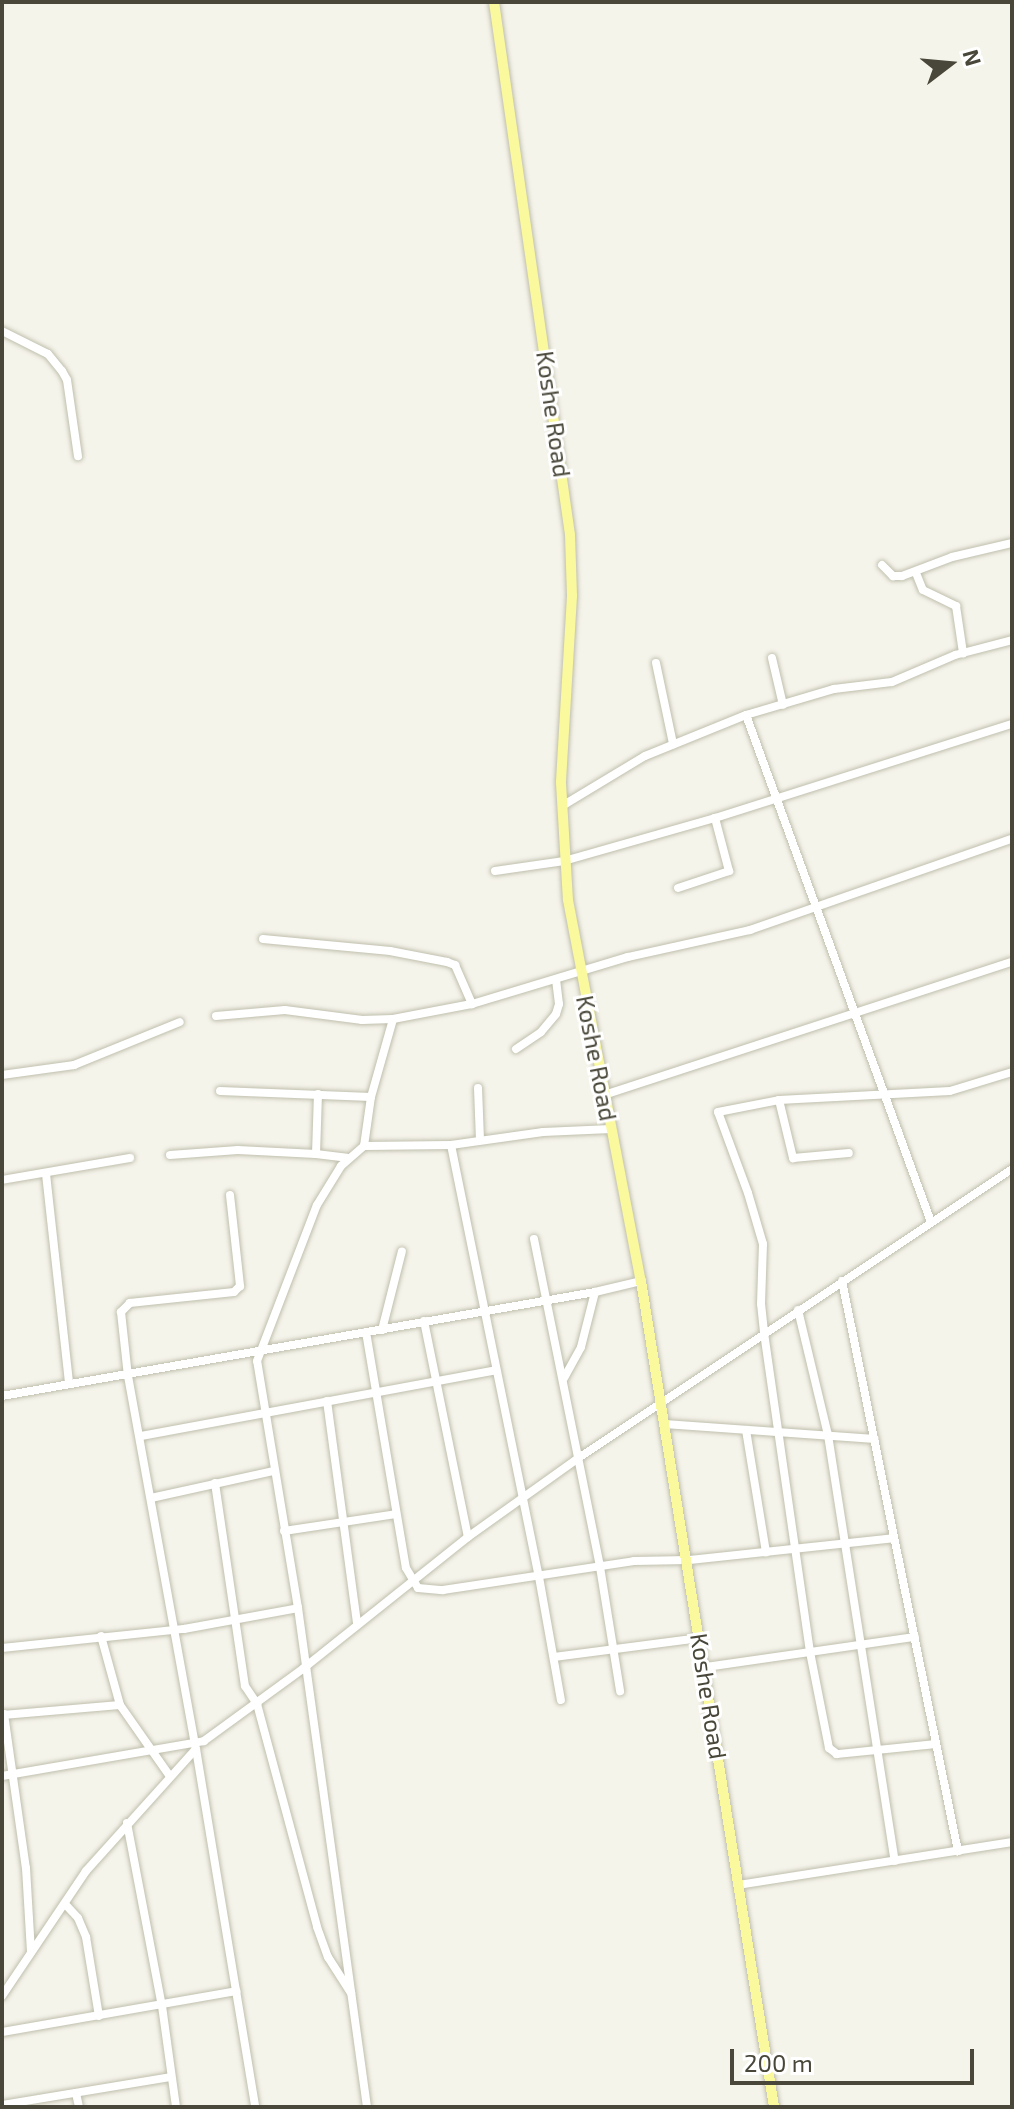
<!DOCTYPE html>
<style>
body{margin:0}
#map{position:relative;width:1014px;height:2109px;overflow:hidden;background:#f5f4eb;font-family:"Exo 2",sans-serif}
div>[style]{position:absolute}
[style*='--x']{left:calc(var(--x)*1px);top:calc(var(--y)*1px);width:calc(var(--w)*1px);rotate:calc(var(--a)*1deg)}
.roads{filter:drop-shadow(0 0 2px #c0bfad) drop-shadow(0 0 2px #c0bfad)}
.minor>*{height:8px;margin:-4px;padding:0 4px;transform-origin:4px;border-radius:4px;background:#fff}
.major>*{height:10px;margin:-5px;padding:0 5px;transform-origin:5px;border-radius:5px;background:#faf99e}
span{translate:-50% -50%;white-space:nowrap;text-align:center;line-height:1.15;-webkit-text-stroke:6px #fff;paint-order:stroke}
.street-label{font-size:24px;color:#494739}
.frame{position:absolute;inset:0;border:4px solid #494739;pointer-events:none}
.north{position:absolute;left:910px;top:24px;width:80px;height:80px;-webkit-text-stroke:6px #fff;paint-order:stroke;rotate:74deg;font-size:22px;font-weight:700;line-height:32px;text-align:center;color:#494739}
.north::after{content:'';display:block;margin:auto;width:28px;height:36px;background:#494739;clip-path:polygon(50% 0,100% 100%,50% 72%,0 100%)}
.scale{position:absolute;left:730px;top:2049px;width:244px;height:36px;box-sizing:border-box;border:4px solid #494739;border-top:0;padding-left:10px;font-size:24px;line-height:28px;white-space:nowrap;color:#494739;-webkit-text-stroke:6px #fff;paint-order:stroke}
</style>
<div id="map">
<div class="roads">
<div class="minor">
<i style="--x:2;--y:331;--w:51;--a:26.6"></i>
<i style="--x:48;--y:354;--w:22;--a:51"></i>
<i style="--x:62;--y:371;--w:10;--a:61"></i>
<i style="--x:67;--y:380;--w:77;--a:81.8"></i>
<i style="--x:882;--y:565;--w:16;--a:45"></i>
<i style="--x:893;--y:576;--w:9;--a:0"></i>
<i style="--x:902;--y:576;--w:53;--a:-20.8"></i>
<i style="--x:952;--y:557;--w:62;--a:-13.1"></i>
<i style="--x:916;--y:573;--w:18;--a:68"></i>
<i style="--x:923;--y:590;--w:37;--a:26"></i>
<i style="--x:956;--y:606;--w:48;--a:81.5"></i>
<i style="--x:772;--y:658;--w:48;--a:76.8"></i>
<i style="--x:656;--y:663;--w:83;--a:78.1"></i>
<i style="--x:746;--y:715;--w:540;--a:69.95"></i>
<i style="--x:562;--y:806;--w:97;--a:-31.1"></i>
<i style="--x:645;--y:756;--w:109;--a:-22.1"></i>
<i style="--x:746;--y:715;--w:92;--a:-16.5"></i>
<i style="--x:834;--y:689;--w:58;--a:-6.9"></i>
<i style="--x:892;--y:682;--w:69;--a:-23.2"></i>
<i style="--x:955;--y:655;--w:59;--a:-14.7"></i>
<i style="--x:495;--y:871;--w:70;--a:-8.2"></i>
<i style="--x:564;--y:861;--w:157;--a:-15.9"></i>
<i style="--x:715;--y:818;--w:312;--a:-17.6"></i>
<i style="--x:678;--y:888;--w:54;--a:-18.4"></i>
<i style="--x:729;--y:871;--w:55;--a:-104.8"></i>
<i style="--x:263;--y:939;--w:128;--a:5.4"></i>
<i style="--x:390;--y:951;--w:58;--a:10.9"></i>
<i style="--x:447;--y:962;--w:9;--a:21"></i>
<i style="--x:455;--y:965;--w:43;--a:66.4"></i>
<i style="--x:216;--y:1016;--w:69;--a:-5"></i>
<i style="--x:285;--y:1010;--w:78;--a:7.4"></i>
<i style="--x:362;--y:1020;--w:31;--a:-2"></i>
<i style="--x:393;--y:1019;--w:80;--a:-10.8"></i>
<i style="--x:472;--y:1004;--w:163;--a:-16.8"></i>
<i style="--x:628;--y:957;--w:125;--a:-12.5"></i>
<i style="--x:750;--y:930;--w:277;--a:-19.2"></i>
<i style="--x:516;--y:1049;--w:30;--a:-34"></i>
<i style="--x:541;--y:1032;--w:23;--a:-50"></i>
<i style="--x:556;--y:1014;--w:10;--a:-73"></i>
<i style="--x:559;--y:1004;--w:24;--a:-97"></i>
<i style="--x:2;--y:1075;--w:73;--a:-7.9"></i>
<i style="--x:74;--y:1065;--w:114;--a:-22.1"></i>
<i style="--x:478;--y:1088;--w:52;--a:87.8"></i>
<i style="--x:220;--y:1091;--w:151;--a:2.3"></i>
<i style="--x:604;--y:1095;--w:429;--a:-18.1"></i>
<i style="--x:779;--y:1100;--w:60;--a:76.4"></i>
<i style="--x:793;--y:1158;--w:56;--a:-5.1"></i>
<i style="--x:451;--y:1145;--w:441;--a:78.5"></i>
<i style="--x:539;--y:1577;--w:125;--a:79.9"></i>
<i style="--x:364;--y:1146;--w:49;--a:-81.9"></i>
<i style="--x:371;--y:1097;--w:81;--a:-74.2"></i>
<i style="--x:316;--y:1154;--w:31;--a:7"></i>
<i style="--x:170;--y:1155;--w:68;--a:-4.2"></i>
<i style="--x:238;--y:1150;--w:78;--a:2.9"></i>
<i style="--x:316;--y:1154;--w:60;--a:-88.1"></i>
<i style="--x:46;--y:1174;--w:211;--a:83.7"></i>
<i style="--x:2;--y:1180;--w:130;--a:-9.8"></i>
<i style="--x:230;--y:1195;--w:92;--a:83.7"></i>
<i style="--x:240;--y:1286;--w:8;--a:135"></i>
<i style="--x:234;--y:1292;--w:105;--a:174"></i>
<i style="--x:130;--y:1303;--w:13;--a:135"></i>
<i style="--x:121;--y:1312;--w:64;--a:83.8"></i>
<i style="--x:128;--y:1376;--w:379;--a:79.7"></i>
<i style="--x:196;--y:1749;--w:363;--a:80.6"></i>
<i style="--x:534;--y:1239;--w:335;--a:78.6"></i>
<i style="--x:600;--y:1567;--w:126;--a:80.8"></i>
<i style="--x:842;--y:1281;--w:582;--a:78.5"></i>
<i style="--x:798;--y:1310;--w:129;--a:76.5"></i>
<i style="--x:828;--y:1435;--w:431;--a:81.1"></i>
<i style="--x:424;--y:1321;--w:220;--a:78.5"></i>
<i style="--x:382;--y:1330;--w:81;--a:-75.8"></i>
<i style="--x:366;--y:1332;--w:239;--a:80.4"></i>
<i style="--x:406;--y:1568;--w:23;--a:59"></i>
<i style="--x:418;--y:1588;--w:25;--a:5"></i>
<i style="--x:443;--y:1590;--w:193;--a:-8.6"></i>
<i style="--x:634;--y:1561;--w:55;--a:-1"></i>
<i style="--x:689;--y:1560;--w:206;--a:-6.1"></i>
<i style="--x:564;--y:1378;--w:35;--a:-61"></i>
<i style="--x:581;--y:1347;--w:57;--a:-75.7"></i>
<i style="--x:595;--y:1292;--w:47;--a:-13.4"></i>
<i style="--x:2;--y:1396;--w:602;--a:-9.95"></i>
<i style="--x:327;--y:1401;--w:224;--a:82.3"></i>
<i style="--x:665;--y:1424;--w:210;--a:4.1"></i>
<i style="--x:746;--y:1430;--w:124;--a:80.7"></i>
<i style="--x:141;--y:1436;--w:361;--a:-10.5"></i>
<i style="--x:215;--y:1483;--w:205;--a:81.6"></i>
<i style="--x:245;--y:1686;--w:22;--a:56"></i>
<i style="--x:257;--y:1704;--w:231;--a:74.9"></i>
<i style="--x:317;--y:1927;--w:32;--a:70"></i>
<i style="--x:328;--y:1957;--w:43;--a:57.4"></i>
<i style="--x:151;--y:1498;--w:126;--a:-12.4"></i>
<i style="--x:284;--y:1531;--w:113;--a:-8.6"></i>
<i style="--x:101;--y:1636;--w:72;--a:74.6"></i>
<i style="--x:120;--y:1705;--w:85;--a:55"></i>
<i style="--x:2;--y:1648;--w:183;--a:-6"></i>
<i style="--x:184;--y:1629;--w:116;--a:-10.4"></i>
<i style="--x:554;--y:1657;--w:147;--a:-7.4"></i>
<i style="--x:706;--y:1667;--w:211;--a:-8.2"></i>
<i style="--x:4;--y:1714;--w:156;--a:81.9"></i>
<i style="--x:26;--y:1868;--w:84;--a:86.6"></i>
<i style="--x:3;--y:1715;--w:117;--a:-4.9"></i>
<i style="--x:936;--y:1744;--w:100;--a:174.2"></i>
<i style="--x:837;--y:1754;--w:10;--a:-143"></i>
<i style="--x:829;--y:1748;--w:98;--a:-101.2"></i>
<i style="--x:810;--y:1652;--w:323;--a:-98.2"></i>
<i style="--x:764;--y:1332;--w:28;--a:-96"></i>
<i style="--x:761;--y:1304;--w:60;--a:-88.1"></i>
<i style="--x:763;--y:1244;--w:53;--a:-106.4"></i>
<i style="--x:748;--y:1193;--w:86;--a:-110.3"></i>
<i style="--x:718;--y:1112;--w:62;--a:-11.1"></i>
<i style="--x:779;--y:1100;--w:171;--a:-3"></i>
<i style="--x:950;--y:1091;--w:65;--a:-17"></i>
<i style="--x:2;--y:1776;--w:205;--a:-9.8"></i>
<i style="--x:204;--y:1741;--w:124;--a:-36.1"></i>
<i style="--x:304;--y:1668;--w:210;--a:-38.6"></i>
<i style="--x:468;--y:1537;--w:134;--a:-35.6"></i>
<i style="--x:577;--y:1459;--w:523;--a:-33.69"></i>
<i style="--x:127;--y:1823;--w:186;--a:79.2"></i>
<i style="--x:162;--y:2006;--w:102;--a:82.1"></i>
<i style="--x:738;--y:1885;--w:277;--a:-8.9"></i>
<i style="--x:65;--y:1904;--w:19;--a:47"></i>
<i style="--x:78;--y:1918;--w:21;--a:67"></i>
<i style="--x:86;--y:1937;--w:80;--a:80.7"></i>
<i style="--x:2;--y:1996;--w:151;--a:-56.1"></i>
<i style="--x:86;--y:1871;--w:164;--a:-48"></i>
<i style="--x:2;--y:2032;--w:238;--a:-9.9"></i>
<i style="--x:76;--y:2093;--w:14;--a:78"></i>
<i style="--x:2;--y:2105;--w:171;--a:-9.4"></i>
<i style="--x:367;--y:2107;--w:504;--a:-97.87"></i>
<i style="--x:298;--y:1608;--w:250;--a:-99.4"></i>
<i style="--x:257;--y:1361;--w:167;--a:-69"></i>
<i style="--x:317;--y:1205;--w:46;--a:-58.4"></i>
<i style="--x:341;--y:1166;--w:30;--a:-41"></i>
<i style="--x:364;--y:1146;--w:87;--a:-0.7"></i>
<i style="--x:451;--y:1145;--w:93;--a:-8"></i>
<i style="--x:543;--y:1132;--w:68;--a:-2.5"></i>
</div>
<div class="major">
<i style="--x:494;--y:2;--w:538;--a:81.88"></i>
<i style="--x:570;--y:535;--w:61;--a:88.1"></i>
<i style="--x:572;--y:596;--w:187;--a:93.4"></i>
<i style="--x:561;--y:783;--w:117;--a:86.6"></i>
<i style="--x:568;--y:900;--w:388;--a:79.2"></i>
<i style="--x:641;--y:1281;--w:837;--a:80.85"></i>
</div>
</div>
<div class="street-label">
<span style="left:554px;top:414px;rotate:82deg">Koshe Road</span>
<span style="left:597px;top:1058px;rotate:79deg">Koshe Road</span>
<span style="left:709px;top:1696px;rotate:81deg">Koshe Road</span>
</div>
<div class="frame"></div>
<div class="north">N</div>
<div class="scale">200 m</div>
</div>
